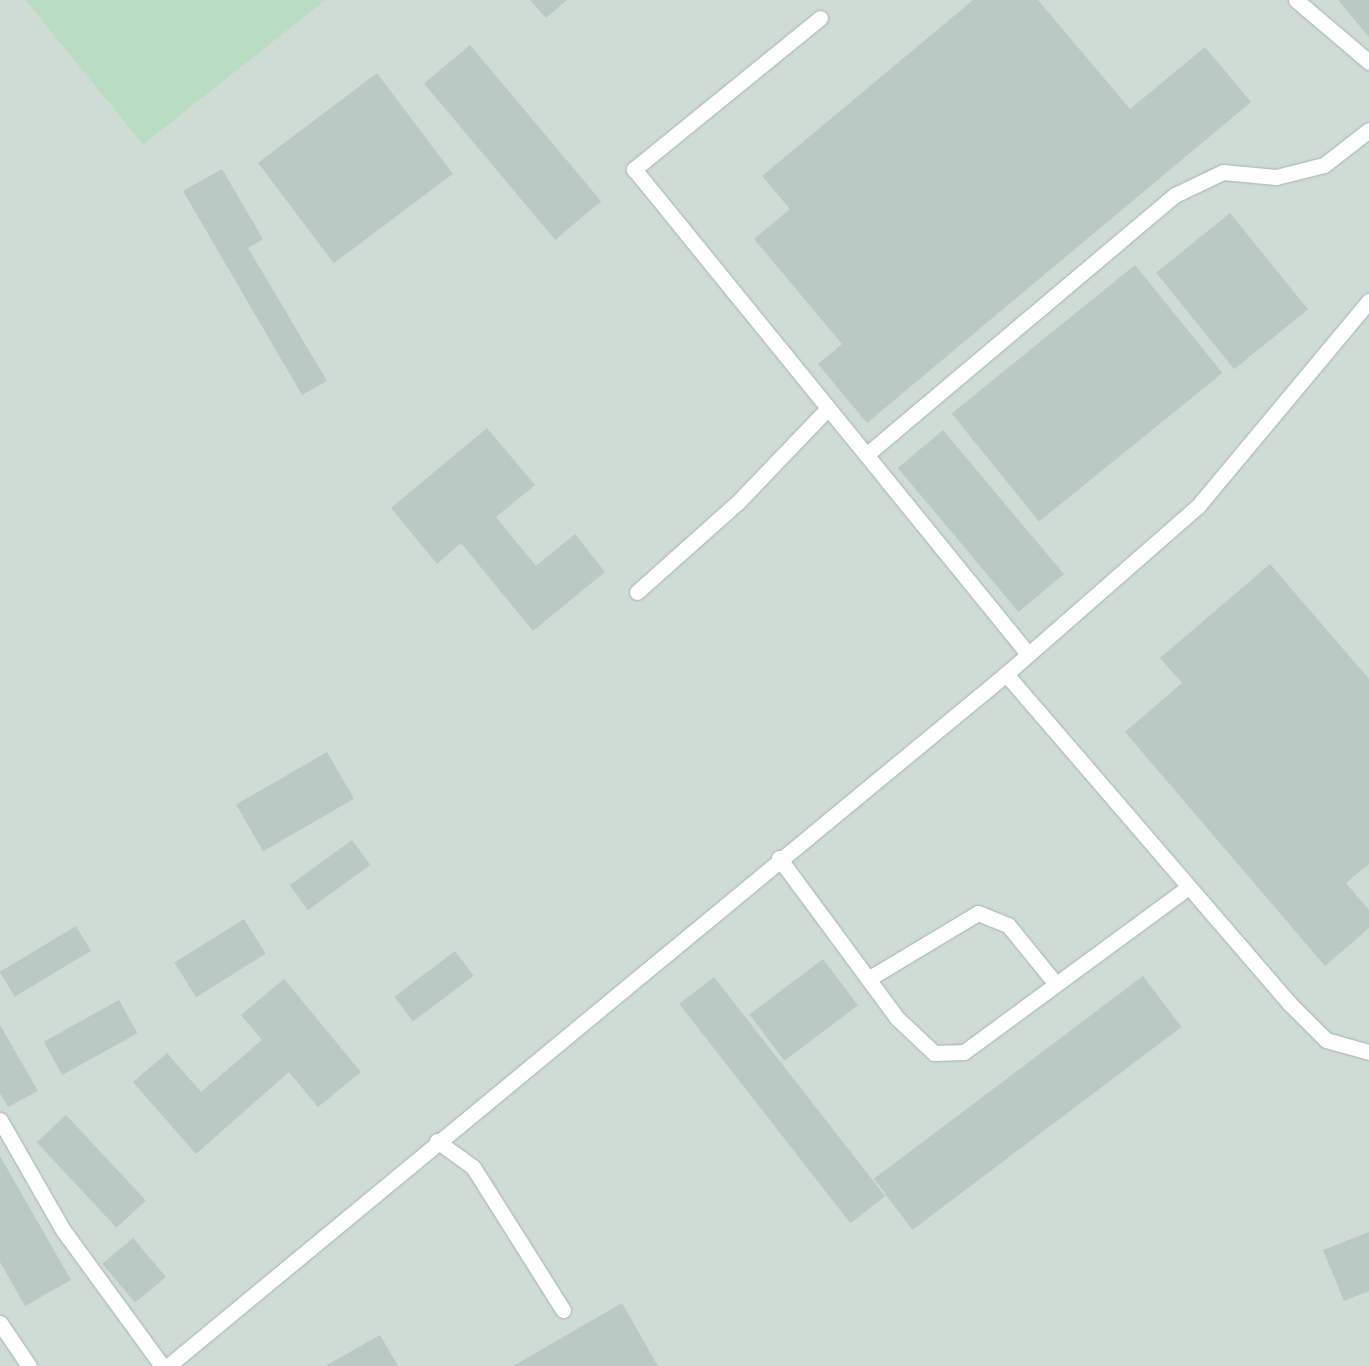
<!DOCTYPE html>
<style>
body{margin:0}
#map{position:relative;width:1369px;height:1366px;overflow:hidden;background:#e1ece7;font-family:"PT Sans",sans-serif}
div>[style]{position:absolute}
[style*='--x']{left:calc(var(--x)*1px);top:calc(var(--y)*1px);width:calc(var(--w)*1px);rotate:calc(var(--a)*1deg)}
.built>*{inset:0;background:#cfdcd6}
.green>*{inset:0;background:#b9ddc2}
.building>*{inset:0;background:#b9c9c3;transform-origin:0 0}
.roads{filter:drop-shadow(0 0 1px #a4b4ae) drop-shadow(0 0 1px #a4b4ae)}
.minor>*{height:15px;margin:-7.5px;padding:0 7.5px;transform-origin:7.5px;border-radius:7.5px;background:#fff}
span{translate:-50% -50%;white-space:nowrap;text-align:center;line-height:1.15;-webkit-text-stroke:5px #f1f8f5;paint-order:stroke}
</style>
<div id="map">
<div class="built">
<i style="clip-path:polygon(0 0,25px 0,143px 145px,326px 0,1369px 0,1369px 1366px,0 1366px)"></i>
</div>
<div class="green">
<i style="clip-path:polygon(25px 0,326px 0,143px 145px)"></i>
</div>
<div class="building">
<i style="clip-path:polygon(530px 0,567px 0,546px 18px)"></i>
<i style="clip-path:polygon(973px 0,1038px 0,1130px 109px,1205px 47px,1251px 102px,867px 423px,818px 364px,842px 344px,754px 239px,790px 209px,762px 176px)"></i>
<i style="clip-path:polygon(1338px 0,1369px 0,1369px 37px)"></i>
<i style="left:470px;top:45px;width:204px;height:60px;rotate:50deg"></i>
<i style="left:377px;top:73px;width:126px;height:149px;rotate:53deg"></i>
<i style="clip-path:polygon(222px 169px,263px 239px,248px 248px,327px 381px,302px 395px,183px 191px)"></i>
<i style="left:1230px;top:213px;width:124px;height:95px;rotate:51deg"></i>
<i style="left:1135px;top:265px;width:139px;height:236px;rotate:51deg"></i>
<i style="clip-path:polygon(487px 428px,535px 485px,496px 517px,536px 566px,575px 534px,605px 572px,533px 631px,461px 543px,437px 564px,391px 508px)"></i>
<i style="left:943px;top:430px;width:188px;height:59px;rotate:50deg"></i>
<i style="clip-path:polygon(1270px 564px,1369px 679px,1369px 864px,1346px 883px,1369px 910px,1369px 928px,1325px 966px,1125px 732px,1182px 683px,1160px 658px)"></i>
<i style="left:327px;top:752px;width:54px;height:105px;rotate:60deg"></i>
<i style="left:352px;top:840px;width:31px;height:77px;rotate:54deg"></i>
<i style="left:244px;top:919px;width:41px;height:82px;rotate:58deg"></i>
<i style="left:76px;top:926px;width:29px;height:89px;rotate:59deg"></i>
<i style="left:455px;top:951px;width:31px;height:76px;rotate:53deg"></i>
<i style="left:823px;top:959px;width:58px;height:92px;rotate:53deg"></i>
<i style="left:1143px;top:976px;width:64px;height:337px;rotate:53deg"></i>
<i style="left:714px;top:977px;width:278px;height:44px;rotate:52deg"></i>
<i style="clip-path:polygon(284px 979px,361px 1072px,318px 1107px,289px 1072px,196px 1154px,133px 1082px,167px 1053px,201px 1092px,262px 1040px,241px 1015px)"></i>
<i style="left:119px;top:1000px;width:38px;height:86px;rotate:61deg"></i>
<i style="clip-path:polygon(0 1025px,38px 1091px,8px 1107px,0 1093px)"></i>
<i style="left:66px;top:1115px;width:117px;height:40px;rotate:47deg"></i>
<i style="clip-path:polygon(0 1156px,71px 1280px,25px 1306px,0 1262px)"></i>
<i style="clip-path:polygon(1369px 1232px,1369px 1291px,1344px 1301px,1323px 1250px)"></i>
<i style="left:133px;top:1238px;width:51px;height:40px;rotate:50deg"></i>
<i style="clip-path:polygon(622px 1303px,658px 1366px,513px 1366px)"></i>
<i style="clip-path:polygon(380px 1335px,398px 1366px,325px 1366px)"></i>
</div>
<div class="roads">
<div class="minor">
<i style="--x:1296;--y:0;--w:96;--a:40.3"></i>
<i style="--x:820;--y:18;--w:240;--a:140.9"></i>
<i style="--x:634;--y:169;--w:625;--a:50.91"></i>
<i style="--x:866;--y:455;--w:404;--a:-40.1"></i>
<i style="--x:1175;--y:195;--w:53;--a:-25.6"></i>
<i style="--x:1223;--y:172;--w:53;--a:5.4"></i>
<i style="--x:1276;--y:177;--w:49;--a:-14"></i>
<i style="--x:1324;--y:165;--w:57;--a:-37.9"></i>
<i style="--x:637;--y:592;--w:135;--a:-41.7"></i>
<i style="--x:738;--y:502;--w:130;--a:-46.2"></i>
<i style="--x:1006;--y:674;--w:434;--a:49.3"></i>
<i style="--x:1289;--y:1003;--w:52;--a:45"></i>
<i style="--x:1326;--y:1040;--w:45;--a:15.6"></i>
<i style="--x:779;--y:858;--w:199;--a:53.6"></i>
<i style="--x:897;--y:1018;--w:51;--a:43.4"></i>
<i style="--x:934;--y:1053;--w:30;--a:-2"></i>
<i style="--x:964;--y:1052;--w:279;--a:-36.3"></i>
<i style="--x:868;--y:979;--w:128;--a:-31"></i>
<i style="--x:978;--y:913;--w:32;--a:22"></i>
<i style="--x:1008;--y:925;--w:76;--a:50.9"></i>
<i style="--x:0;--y:1120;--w:127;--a:60.2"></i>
<i style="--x:63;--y:1230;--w:168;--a:53.9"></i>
<i style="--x:437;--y:1141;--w:44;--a:35.8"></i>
<i style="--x:473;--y:1167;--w:169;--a:57.8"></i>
<i style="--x:0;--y:1323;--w:52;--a:56"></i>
<i style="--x:168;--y:1366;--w:1087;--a:-39.55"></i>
<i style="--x:1006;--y:674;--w:255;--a:-41.2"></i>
<i style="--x:1198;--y:506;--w:267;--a:-50.2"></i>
</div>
</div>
</div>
